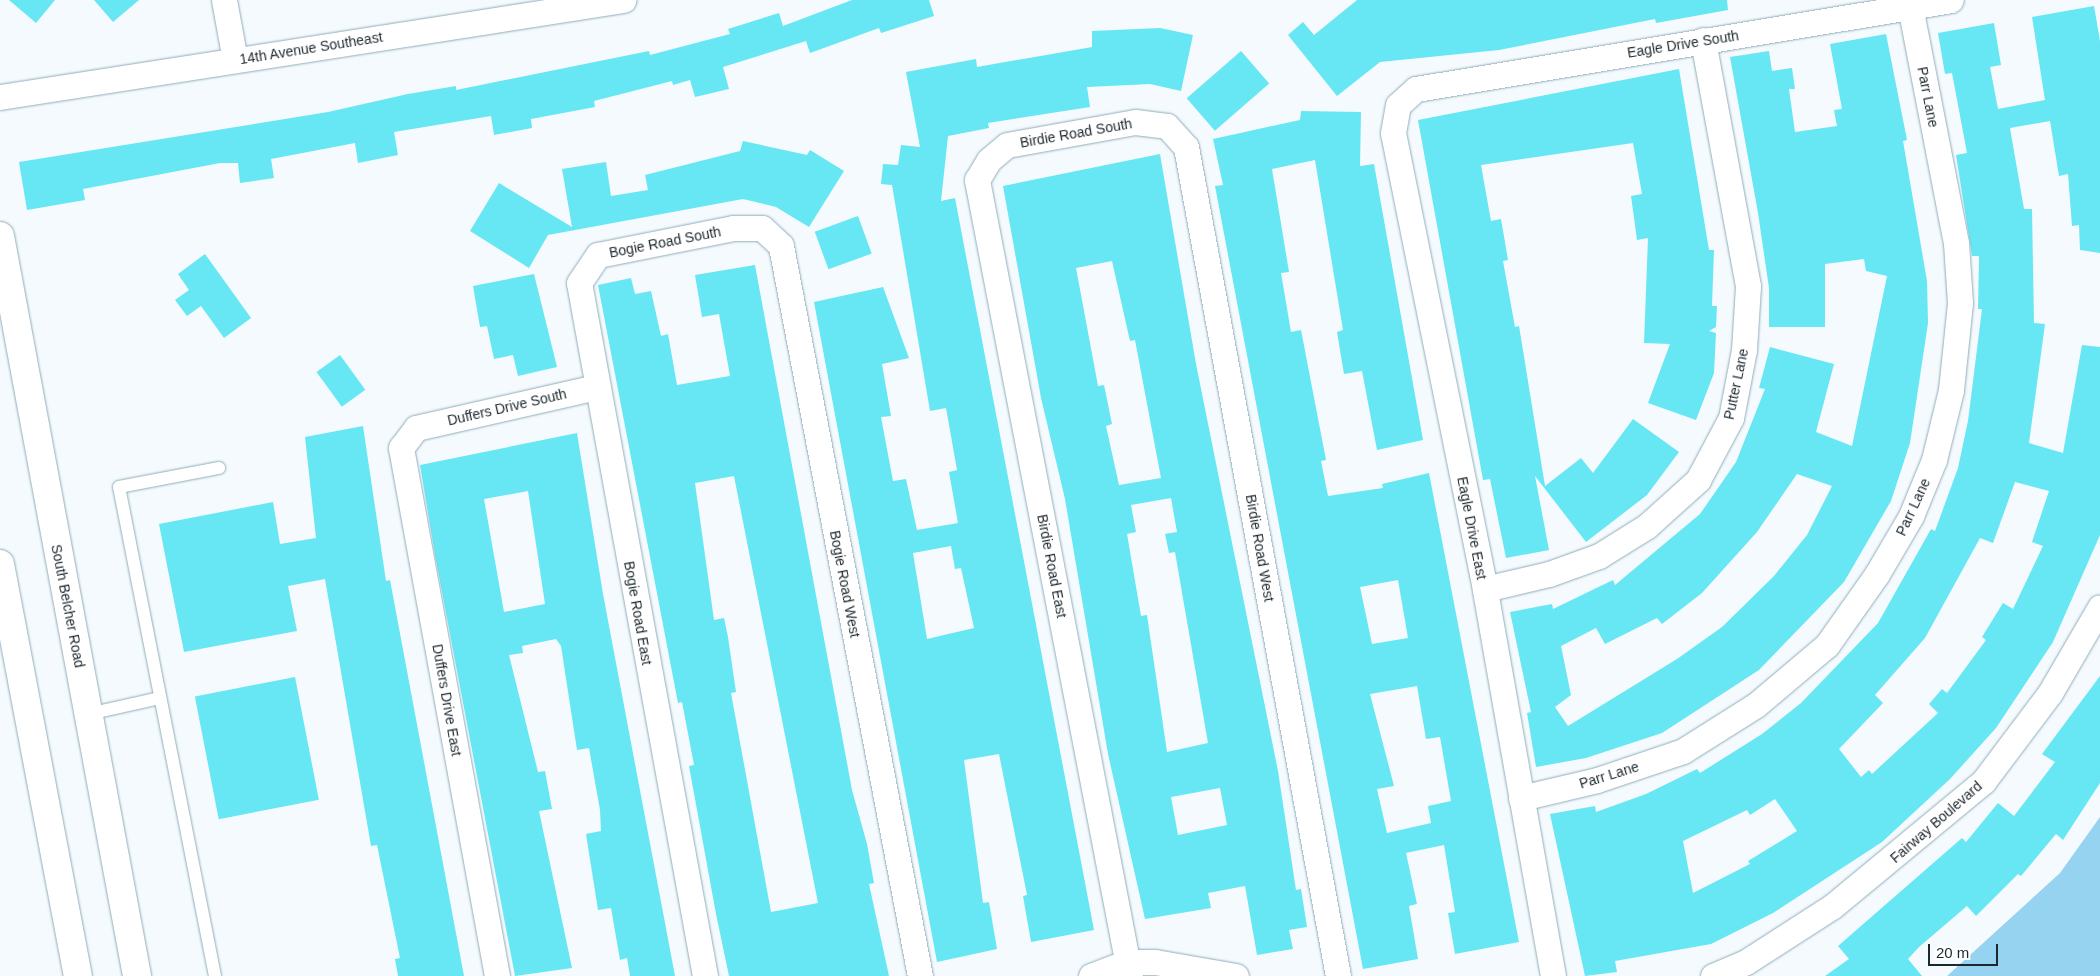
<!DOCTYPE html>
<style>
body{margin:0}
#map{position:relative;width:2100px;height:976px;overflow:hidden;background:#f4fafd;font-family:Arial,sans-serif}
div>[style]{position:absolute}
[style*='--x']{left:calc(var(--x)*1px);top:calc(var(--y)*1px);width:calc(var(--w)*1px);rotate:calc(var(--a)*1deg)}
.green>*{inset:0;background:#96d3f0}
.building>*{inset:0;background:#67e6f4;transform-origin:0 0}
.roads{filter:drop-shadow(0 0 1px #8facba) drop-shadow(0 0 1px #8facba)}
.lane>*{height:12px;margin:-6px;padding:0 6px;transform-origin:6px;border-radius:6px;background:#fff}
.street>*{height:25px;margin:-12.5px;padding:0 12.5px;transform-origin:12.5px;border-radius:12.5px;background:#fff}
.secondary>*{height:28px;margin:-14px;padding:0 14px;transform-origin:14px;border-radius:14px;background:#fff}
span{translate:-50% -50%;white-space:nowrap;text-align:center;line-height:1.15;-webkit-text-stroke:4px #fff;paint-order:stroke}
.street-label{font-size:14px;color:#1d282e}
.scale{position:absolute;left:1928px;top:944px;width:70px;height:22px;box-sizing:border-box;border:2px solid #1d282e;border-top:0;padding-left:6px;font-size:15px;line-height:18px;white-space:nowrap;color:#1d282e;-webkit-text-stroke:4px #fff;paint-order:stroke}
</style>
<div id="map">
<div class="green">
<i style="clip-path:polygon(2100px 817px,2100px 976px,1947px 976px,2060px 873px)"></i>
</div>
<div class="building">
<i style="clip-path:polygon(9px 0,55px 0,36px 23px)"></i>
<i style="clip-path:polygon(94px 0,139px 0,113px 22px)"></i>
<i style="clip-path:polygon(852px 0,929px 0,934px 16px,881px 33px,879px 28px,810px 53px,806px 41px,723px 67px,729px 89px,695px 97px,690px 80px,673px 85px,672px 81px,594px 101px,595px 107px,531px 119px,532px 128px,494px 135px,491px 116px,394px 132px,398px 155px,358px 163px,355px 143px,271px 159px,274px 178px,240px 183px,238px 163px,220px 163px,83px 189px,85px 200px,27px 210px,19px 162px,328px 112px,408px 94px,456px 86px,456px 90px,649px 51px,650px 55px,730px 34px,728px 29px,779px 13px,783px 26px)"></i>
<i style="clip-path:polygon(1357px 0,1727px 0,1728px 10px,1656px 23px,1655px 19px,1499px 50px,1380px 62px,1337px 96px,1288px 35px,1303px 22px,1314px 35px)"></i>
<i style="clip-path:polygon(evenodd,2094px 6px,2100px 41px,2100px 253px,2080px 250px,2079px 225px,2072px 226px,2068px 174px,2059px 176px,2050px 121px,2010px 128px,2024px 209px,2032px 209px,2034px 323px,2045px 324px,2029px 443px,2063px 453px,2082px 345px,2100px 347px,2100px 535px,2053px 642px,1996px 728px,1950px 779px,1882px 842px,1773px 913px,1711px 944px,1615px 961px,1617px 972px,1585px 976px,1550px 814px,1595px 806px,1596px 812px,1646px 794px,1697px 769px,1700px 773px,1762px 734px,1801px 703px,1878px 623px,1931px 529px,1935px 531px,1958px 468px,1968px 421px,1982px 309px,1978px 309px,1979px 256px,1972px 256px,1956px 155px,1967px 153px,1952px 73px,1945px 74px,1938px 33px,1994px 23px,2001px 65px,1990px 67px,1998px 109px,2045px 100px,2032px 17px,2094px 6px,2015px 482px,2049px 491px,2032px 542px,2043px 546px,2013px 609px,2003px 603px,1982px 637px,1986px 640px,1947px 693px,1942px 689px,1929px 704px,1938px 713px,1872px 774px,1869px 770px,1861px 777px,1839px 749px,1883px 703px,1875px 695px,1925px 638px,1980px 538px,1993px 543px,2015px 482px,2094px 6px,1775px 799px,1797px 831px,1748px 861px,1750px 864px,1693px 893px,1683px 841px,1747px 810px,1750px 815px,1775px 799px)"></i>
<i style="clip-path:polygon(evenodd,1160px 28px,1193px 35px,1181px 91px,1150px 84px,1087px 87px,1090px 107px,988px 123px,989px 128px,948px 136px,941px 201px,955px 198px,1094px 930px,1031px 942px,1023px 896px,1027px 895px,999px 754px,964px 760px,983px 903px,989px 902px,997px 949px,937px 962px,814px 302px,883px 287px,909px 358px,882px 364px,891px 416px,881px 417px,893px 481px,906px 479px,917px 530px,958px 523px,949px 472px,957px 470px,946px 408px,930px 411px,892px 185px,881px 184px,883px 164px,898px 165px,901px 145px,920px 147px,906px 72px,976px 59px,977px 67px,1092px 47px,1092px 31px,1160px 28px,951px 546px,955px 569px,961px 568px,974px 628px,927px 639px,913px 553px,951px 546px)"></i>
<i style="clip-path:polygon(evenodd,1886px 34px,1907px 140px,1903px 141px,1927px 281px,1928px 323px,1910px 443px,1891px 501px,1844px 582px,1759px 670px,1662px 733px,1586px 758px,1536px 767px,1527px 713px,1531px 712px,1510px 612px,1552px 604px,1553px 609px,1613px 580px,1615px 585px,1700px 514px,1736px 462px,1765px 389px,1759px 388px,1770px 347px,1834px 364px,1816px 432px,1852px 446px,1887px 276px,1866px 271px,1864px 259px,1825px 264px,1825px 327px,1769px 327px,1769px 288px,1758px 213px,1730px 57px,1769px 51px,1772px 71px,1792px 68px,1795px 89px,1789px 89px,1795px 132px,1837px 126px,1834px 110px,1842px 109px,1830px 44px,1886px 34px,1797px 474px,1832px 486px,1807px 535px,1774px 576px,1722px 627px,1677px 659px,1568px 726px,1555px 707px,1571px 695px,1561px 646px,1596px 628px,1605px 644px,1657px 618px,1662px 624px,1702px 593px,1757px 532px,1797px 474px)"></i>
<i style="left:1241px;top:51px;width:43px;height:72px;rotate:49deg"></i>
<i style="clip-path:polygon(1679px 69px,1709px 250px,1714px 250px,1712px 306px,1717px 306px,1716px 327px,1709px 331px,1716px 333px,1714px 373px,1696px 420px,1648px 403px,1670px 344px,1644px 343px,1648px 238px,1637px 240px,1631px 196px,1642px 194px,1633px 143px,1481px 165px,1491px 221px,1501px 219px,1508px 260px,1503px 261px,1515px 327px,1519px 326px,1545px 486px,1581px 458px,1593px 473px,1633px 419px,1679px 452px,1647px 495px,1586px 542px,1535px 476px,1549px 550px,1506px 558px,1490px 479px,1483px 480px,1418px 120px)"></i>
<i style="clip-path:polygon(evenodd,1301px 111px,1361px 112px,1360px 166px,1374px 164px,1423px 440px,1377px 450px,1362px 371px,1344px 374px,1337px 332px,1343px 330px,1315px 160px,1272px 169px,1289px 272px,1281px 273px,1291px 332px,1301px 330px,1326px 460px,1321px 461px,1328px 496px,1383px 488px,1382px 484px,1429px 473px,1519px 942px,1455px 954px,1448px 913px,1455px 912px,1444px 845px,1406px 853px,1417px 904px,1409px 906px,1418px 959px,1363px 969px,1215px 186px,1223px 185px,1213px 139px,1300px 120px,1301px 111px,1398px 580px,1408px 638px,1372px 644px,1360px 587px,1398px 580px,1301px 111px,1417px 686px,1426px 739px,1440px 737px,1451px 801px,1428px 806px,1431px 823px,1387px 833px,1377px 789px,1394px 786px,1370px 694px,1417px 686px)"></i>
<i style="clip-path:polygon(743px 141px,807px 155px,810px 150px,844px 171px,809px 227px,776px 207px,743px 199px,548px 235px,529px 268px,470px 231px,499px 183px,572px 227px,562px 169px,606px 162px,611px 196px,648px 190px,645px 175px,740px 151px)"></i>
<i style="clip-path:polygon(evenodd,1160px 154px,1196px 364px,1278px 771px,1296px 890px,1301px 889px,1307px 927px,1289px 930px,1293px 949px,1257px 955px,1245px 886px,1208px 893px,1211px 908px,1145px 919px,1108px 754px,1065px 499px,1041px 398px,1003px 186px,1160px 154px,1112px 261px,1130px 341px,1135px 340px,1161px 478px,1119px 485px,1106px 426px,1112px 424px,1104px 385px,1098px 386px,1076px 268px,1112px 261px,1160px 154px,1171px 498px,1177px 532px,1165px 534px,1169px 553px,1175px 552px,1208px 743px,1167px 752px,1147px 615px,1141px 616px,1127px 534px,1136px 532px,1131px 505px,1171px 498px,1160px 154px,1220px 788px,1227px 825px,1178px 835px,1171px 797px,1220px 788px)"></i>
<i style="left:858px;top:216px;width:40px;height:46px;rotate:70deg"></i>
<i style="clip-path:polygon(205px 254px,251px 318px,224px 338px,201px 306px,187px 316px,175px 300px,189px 290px,178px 274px)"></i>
<i style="clip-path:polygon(evenodd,755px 265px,852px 790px,867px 844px,874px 883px,869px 884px,889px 976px,729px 976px,716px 914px,689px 766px,694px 765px,682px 702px,678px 703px,598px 285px,631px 278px,635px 294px,651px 291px,661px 336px,668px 334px,677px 385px,730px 376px,719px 314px,702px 317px,695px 275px,755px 265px,734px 476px,818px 903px,771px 912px,731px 693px,736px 692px,728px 637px,724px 618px,714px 620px,695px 483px,734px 476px)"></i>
<i style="clip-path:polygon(534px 274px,557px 367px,518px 376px,513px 355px,494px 359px,487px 326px,480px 327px,473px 286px)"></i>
<i style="left:340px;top:355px;width:43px;height:29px;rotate:54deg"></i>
<i style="clip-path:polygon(363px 426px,386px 581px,390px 580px,464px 976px,398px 976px,395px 959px,400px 958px,377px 845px,371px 846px,325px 579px,288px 586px,297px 631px,184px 652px,159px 524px,273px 502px,280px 544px,316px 538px,305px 437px)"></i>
<i style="clip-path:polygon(evenodd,577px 433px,603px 594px,675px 976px,630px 976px,627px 958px,620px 960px,611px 908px,598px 910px,586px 834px,601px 831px,600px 810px,589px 748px,577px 750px,561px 646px,556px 639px,522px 646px,523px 653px,509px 655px,538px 772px,545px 771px,552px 809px,539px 811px,572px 968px,515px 976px,435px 555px,420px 465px,577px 433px,528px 491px,545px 604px,504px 612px,484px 499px,528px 491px)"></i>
<i style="clip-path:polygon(2100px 676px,2100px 783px,2063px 840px,2056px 834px,2021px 876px,2018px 874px,1976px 916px,1967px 906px,1919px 947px,1908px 959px,1922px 976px,1825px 976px,1849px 959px,1838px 946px,1962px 838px,1966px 842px,1998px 803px,2014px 816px,2055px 762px,2042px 754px)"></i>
<i style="left:295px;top:677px;width:125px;height:102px;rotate:79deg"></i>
</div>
<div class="roads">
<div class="lane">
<i style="--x:88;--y:714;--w:74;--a:-12.5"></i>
<i style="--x:215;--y:976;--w:498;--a:-101.1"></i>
<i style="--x:119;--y:487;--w:102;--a:-10.8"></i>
</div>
<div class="street">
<i style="--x:224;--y:0;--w:61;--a:79.6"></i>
<i style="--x:0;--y:97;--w:631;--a:-8.85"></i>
<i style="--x:1485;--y:589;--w:66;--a:-13.2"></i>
<i style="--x:1549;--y:574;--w:53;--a:-19.8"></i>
<i style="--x:1599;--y:556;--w:57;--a:-32"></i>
<i style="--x:1647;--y:526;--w:69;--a:-42"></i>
<i style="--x:1698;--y:480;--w:70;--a:-62"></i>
<i style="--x:1731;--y:418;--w:69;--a:-79.2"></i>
<i style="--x:1744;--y:350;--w:64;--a:-86.4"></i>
<i style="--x:1748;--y:286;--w:250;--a:-100.4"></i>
<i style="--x:1521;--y:798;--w:78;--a:-13.3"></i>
<i style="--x:1597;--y:780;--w:91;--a:-18.6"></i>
<i style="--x:1683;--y:751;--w:86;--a:-32.2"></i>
<i style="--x:1756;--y:705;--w:93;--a:-40.2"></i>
<i style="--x:1827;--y:645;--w:87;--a:-54.8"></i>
<i style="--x:1877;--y:574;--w:67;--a:-59.6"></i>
<i style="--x:1911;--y:516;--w:61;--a:-67.7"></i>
<i style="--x:1934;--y:460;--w:72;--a:-76.3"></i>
<i style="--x:1951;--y:390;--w:87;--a:-84.1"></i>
<i style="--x:1960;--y:303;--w:60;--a:-93.8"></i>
<i style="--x:1956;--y:243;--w:240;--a:-101"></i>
<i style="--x:497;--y:976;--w:537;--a:-100.3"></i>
<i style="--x:401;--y:448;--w:25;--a:-53"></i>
<i style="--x:416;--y:428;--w:186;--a:-12.8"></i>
<i style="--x:705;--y:976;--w:704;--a:-100.3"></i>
<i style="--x:579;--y:283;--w:34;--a:-56"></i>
<i style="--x:598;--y:255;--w:138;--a:-11.3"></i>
<i style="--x:733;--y:228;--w:29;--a:0"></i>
<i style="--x:762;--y:228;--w:26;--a:43"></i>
<i style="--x:781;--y:246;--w:743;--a:79.22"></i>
<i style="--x:1091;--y:976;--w:40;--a:-21"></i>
<i style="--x:1128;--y:962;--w:27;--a:0"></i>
<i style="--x:1155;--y:962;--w:82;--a:9.8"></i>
<i style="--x:1130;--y:976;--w:811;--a:-100.88"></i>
<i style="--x:977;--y:180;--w:23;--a:-59"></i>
<i style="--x:989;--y:160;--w:23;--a:-40"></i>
<i style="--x:1007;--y:145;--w:130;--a:-10.2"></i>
<i style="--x:1135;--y:122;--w:32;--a:7"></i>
<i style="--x:1167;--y:126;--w:28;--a:48"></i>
<i style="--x:1186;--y:147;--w:843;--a:79.61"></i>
<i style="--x:1553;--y:976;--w:393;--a:-100"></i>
<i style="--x:1485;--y:589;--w:465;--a:-101.4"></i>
<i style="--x:1393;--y:133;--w:28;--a:-80"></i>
<i style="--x:1398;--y:105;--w:24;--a:-42"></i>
<i style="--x:1416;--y:89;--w:542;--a:-9.44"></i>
<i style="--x:1713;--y:976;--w:36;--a:-23"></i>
<i style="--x:1746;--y:962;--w:103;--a:-32.8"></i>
<i style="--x:1833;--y:906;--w:195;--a:-39.6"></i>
<i style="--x:1983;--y:782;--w:111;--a:-53"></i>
<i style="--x:2050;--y:693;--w:99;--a:-59.8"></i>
</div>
<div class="secondary">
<i style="--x:0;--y:236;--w:753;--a:79.51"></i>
<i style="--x:0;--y:564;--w:419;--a:79.3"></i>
</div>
</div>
<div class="street-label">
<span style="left:1683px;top:44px;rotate:-9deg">Eagle Drive South</span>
<span style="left:311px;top:48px;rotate:-9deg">14th Avenue Southeast</span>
<span style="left:1928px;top:97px;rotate:79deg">Parr Lane</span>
<span style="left:1076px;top:133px;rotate:-10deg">Birdie Road South</span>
<span style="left:665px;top:242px;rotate:-11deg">Bogie Road South</span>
<span style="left:1736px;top:384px;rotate:-78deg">Putter Lane</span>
<span style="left:507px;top:407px;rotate:-13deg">Duffers Drive South</span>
<span style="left:1913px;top:507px;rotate:-65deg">Parr Lane</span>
<span style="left:1472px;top:528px;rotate:79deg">Eagle Drive East</span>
<span style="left:1260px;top:548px;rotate:80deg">Birdie Road West</span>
<span style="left:1052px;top:566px;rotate:79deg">Birdie Road East</span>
<span style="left:845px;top:584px;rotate:79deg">Bogie Road West</span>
<span style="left:68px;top:606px;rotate:79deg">South Belcher Road</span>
<span style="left:638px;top:613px;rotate:80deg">Bogie Road East</span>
<span style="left:447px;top:700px;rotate:80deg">Duffers Drive East</span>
<span style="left:1609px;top:775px;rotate:-17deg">Parr Lane</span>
<span style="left:1936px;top:822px;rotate:-41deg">Fairway Boulevard</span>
</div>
<div class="scale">20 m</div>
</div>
